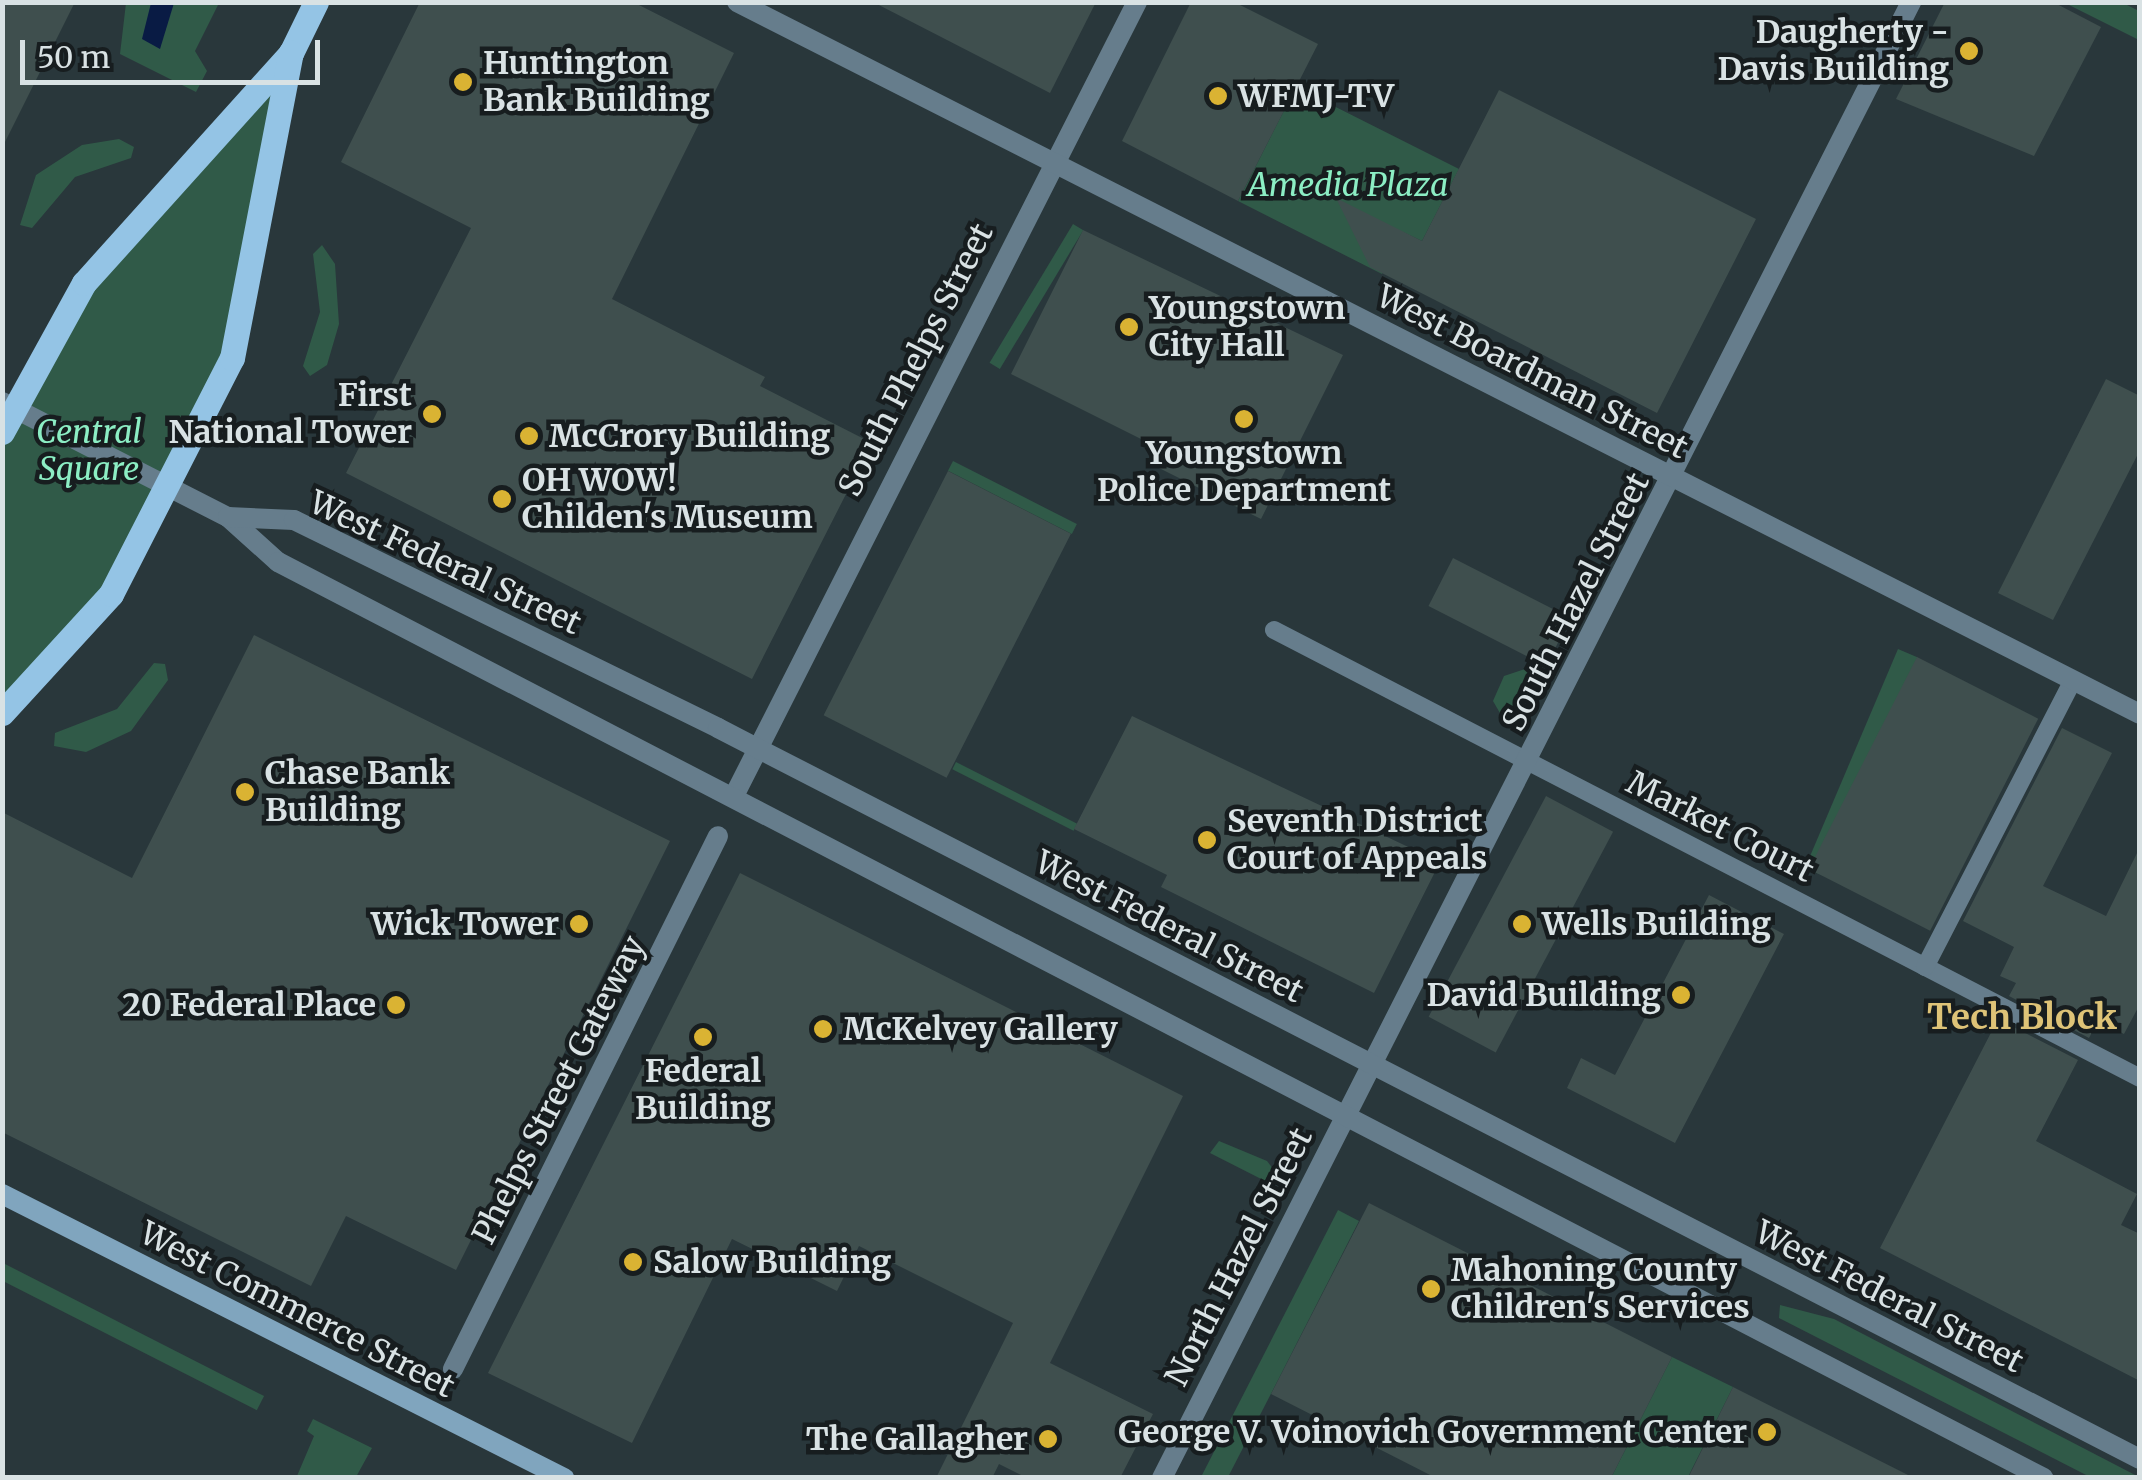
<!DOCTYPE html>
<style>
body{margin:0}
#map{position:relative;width:2142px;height:1480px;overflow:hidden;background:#29373b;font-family:Merriweather,serif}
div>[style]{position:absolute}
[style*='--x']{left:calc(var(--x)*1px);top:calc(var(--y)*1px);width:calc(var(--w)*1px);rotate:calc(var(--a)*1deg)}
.green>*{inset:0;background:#305a48;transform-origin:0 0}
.water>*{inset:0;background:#091b44}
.building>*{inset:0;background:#3f4f4e;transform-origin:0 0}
.service>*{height:18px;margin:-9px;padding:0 9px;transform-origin:9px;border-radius:9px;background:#667d8c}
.pedestrian>*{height:20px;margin:-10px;padding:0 10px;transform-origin:10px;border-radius:10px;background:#667d8c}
.minor>*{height:20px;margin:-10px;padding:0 10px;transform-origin:10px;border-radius:10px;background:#667d8c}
.tertiary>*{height:20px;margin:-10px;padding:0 10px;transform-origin:10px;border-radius:10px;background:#667d8c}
.secondary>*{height:20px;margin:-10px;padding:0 10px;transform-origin:10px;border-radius:10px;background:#80a5be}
.primary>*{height:25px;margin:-12.5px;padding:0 12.5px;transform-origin:12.5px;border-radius:12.5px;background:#94c4e5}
.dots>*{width:28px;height:28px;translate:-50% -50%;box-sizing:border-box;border:5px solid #171d1f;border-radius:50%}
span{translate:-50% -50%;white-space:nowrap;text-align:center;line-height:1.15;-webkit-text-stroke:9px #171d1f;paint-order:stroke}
.poi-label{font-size:32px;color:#d9e2e4;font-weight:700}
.right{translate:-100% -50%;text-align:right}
.left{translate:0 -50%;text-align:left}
.park-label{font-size:32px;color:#8ceec4;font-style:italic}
.street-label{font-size:32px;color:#d9e2e4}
.neighbourhood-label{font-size:35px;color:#dec377;font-weight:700}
.frame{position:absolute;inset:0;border:5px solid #d9e2e4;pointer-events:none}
.scale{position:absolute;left:20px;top:40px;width:300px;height:45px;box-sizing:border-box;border:5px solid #d9e2e4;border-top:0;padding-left:12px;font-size:30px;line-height:35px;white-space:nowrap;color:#d9e2e4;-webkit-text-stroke:8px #171d1f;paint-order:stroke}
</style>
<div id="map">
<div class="green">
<i style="clip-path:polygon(126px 3px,219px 3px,195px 51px,207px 71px,196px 92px,120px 54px)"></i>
<i style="clip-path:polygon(2065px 3px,2123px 3px,2139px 11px,2139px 40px)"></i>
<i style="clip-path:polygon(291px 53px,232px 358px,111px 594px,3px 713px,3px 432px,84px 283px)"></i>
<i style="clip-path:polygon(1296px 87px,1459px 169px,1422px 241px,1403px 232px,1382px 274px,1238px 201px)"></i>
<i style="clip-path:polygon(119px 139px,134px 147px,131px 158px,75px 177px,32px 228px,20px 225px,36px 175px,82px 145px)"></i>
<i style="left:1073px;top:224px;width:12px;height:162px;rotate:31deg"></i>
<i style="clip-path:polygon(322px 245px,335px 264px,339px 324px,327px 365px,310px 376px,303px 366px,320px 312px,313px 254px)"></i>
<i style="left:953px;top:461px;width:139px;height:11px;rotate:27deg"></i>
<i style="left:1898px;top:649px;width:21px;height:238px;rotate:23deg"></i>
<i style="clip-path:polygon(154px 663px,165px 664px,168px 680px,131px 731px,86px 752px,54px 746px,55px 733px,117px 709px)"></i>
<i style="clip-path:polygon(1525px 669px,1537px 671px,1508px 727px,1493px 701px,1504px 676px)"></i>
<i style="left:956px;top:762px;width:136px;height:8px;rotate:27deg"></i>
<i style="clip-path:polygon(1219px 1141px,1267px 1161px,1277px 1174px,1271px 1184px,1210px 1153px)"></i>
<i style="clip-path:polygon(1338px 1210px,1359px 1221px,1276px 1384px,1228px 1477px,1201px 1477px)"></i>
<i style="left:3px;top:1263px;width:293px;height:16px;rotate:27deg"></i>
<i style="clip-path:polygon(1780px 1305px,1834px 1319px,2139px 1477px,2090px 1477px,1779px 1318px)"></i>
<i style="clip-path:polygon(1672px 1357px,1733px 1387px,1688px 1477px,1611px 1478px)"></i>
<i style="clip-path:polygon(313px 1419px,372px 1448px,356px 1477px,297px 1476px,314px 1436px,307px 1431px)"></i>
</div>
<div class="water">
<i style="clip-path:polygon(151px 3px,174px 3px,160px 49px,142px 39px)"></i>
</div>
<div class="building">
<i style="clip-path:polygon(2px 2px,75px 2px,2px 148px)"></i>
<i style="clip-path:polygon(420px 2px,633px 2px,734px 53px,612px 299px,765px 377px,760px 386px,872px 443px,752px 679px,346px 473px,471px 228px,341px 162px)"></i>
<i style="clip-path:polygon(873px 2px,1096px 2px,1050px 93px)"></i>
<i style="clip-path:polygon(1191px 2px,1234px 2px,1318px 44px,1238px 201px,1122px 141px)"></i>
<i style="clip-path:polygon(1945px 2px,2053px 2px,2101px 27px,2034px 156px,1896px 99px)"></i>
<i style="clip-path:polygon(1499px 90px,1756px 219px,1657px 413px,1370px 267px,1336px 198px,1422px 241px)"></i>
<i style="clip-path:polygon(1083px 230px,1343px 355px,1261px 519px,1155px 466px,1163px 450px,1011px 374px)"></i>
<i style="clip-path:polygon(2106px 379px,2140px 396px,2140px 450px,2053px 620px,1998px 593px)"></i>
<i style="left:948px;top:471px;width:138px;height:274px;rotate:27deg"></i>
<i style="left:1453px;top:558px;width:132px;height:54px;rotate:27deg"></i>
<i style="clip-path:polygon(254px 635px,670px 841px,456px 1270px,346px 1216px,311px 1286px,2px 1132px,2px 812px,132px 878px)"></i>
<i style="left:1917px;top:657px;width:136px;height:238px;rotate:27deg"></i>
<i style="clip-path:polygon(1132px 716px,1440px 862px,1374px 993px,1161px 887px,1167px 875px,1074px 829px)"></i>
<i style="clip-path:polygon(2062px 728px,2112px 753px,2043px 886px,2106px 916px,2140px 847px,2140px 1004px,2124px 1034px,2098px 1021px,2089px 1038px,2009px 996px,2016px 983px,2000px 976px,2014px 947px,1963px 921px)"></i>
<i style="left:1546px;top:796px;width:76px;height:250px;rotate:28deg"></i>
<i style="clip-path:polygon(740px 873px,1183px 1096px,1050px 1363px,1153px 1414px,1120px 1478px,1027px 1478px,999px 1464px,992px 1478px,936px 1478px,1013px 1323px,859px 1246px,837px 1291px,732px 1239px,632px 1443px,488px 1373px)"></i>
<i style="clip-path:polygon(1709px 895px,1784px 934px,1675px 1143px,1567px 1088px,1581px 1058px,1615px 1075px)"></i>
<i style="clip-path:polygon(1998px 1019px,2078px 1060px,2036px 1141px,2137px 1194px,2121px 1225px,2140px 1234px,2140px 1381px,1880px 1248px)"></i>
<i style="clip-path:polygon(1369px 1203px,1672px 1357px,1611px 1478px,1436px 1478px,1271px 1394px)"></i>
<i style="clip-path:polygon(1733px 1387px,1914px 1478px,1688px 1478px)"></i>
</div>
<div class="service">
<i style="--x:1274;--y:630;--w:975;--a:27.35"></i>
<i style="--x:1925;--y:967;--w:323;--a:-62.7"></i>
</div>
<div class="pedestrian">
<i style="--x:453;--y:1369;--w:595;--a:-63.56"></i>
</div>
<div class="minor">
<i style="--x:735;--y:794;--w:888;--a:-63.09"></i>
<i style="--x:1162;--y:1478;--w:1655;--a:-63.09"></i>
</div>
<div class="tertiary">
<i style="--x:737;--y:2;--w:1573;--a:26.91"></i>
<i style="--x:2;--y:402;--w:254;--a:27"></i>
<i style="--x:228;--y:517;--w:67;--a:42"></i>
<i style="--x:278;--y:562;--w:1989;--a:27.42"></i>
<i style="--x:228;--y:517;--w:66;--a:2.6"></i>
<i style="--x:294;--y:520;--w:472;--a:26.1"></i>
<i style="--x:718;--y:728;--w:1599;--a:27.21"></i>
</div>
<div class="secondary">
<i style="--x:2;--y:1194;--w:630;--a:26.81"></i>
</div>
<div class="primary">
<i style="--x:2;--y:432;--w:170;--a:-61.2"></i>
<i style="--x:84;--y:283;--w:309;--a:-48"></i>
<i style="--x:291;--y:53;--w:57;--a:-63.9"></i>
<i style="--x:2;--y:713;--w:161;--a:-47.5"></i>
<i style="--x:111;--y:594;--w:265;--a:-62.9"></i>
<i style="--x:232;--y:358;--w:311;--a:-79.1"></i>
</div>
<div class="dots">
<i style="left:1969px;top:51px;background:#dab333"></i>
<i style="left:463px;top:82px;background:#dab333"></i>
<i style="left:1218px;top:96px;background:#dab333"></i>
<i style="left:1129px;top:327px;background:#dab333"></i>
<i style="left:432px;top:414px;background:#dab333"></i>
<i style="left:1244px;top:419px;background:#dab333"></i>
<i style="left:529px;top:436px;background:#dab333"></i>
<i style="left:502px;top:499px;background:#dab333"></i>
<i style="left:245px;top:792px;background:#dab333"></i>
<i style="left:1207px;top:840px;background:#dab333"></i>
<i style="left:579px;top:924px;background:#dab333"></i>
<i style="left:1522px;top:924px;background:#dab333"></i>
<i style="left:1681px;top:995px;background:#dab333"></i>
<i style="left:396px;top:1005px;background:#dab333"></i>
<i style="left:823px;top:1029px;background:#dab333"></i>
<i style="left:703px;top:1037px;background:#dab333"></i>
<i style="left:633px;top:1262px;background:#dab333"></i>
<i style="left:1431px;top:1289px;background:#dab333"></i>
<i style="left:1767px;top:1432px;background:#dab333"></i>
<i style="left:1048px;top:1439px;background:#dab333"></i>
</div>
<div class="poi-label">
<span class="right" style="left:1949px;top:51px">Daugherty -<br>Davis Building</span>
<span class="left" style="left:483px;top:82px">Huntington<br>Bank Building</span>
<span class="left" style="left:1238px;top:96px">WFMJ-TV</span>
<span class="left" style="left:1149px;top:327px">Youngstown<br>City Hall</span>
<span class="right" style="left:412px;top:414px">First<br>National Tower</span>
<span class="left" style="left:549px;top:436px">McCrory Building</span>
<span style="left:1244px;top:472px">Youngstown<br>Police Department</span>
<span class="left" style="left:522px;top:499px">OH WOW!<br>Childen's Museum</span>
<span class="left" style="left:265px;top:792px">Chase Bank<br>Building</span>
<span class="left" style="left:1227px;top:840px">Seventh District<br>Court of Appeals</span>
<span class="right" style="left:559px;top:924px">Wick Tower</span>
<span class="left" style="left:1542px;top:924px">Wells Building</span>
<span class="right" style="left:1661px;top:995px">David Building</span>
<span class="right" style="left:376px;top:1005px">20 Federal Place</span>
<span class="left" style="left:843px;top:1029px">McKelvey Gallery</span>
<span style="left:703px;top:1090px">Federal<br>Building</span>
<span class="left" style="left:653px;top:1262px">Salow Building</span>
<span class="left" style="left:1451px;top:1289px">Mahoning County<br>Children's Services</span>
<span class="right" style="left:1747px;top:1432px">George V. Voinovich Government Center</span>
<span class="right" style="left:1028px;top:1439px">The Gallagher</span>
</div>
<div class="park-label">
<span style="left:1348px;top:185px">Amedia Plaza</span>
<span style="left:89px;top:451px">Central<br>Square</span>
</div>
<div class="street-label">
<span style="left:916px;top:360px;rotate:-63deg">South Phelps Street</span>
<span style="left:1532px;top:372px;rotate:27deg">West Boardman Street</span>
<span style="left:445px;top:563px;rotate:25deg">West Federal Street</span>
<span style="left:1576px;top:602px;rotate:-63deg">South Hazel Street</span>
<span style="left:1720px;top:827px;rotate:27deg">Market Court</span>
<span style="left:1169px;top:927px;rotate:27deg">West Federal Street</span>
<span style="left:559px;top:1090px;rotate:-63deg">Phelps Street Gateway</span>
<span style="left:1239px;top:1257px;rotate:-63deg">North Hazel Street</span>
<span style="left:1889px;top:1297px;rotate:27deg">West Federal Street</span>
<span style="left:297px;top:1310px;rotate:27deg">West Commerce Street</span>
</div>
<div class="neighbourhood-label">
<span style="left:2022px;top:1017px">Tech Block</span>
</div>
<div class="frame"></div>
<div class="scale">50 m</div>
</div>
